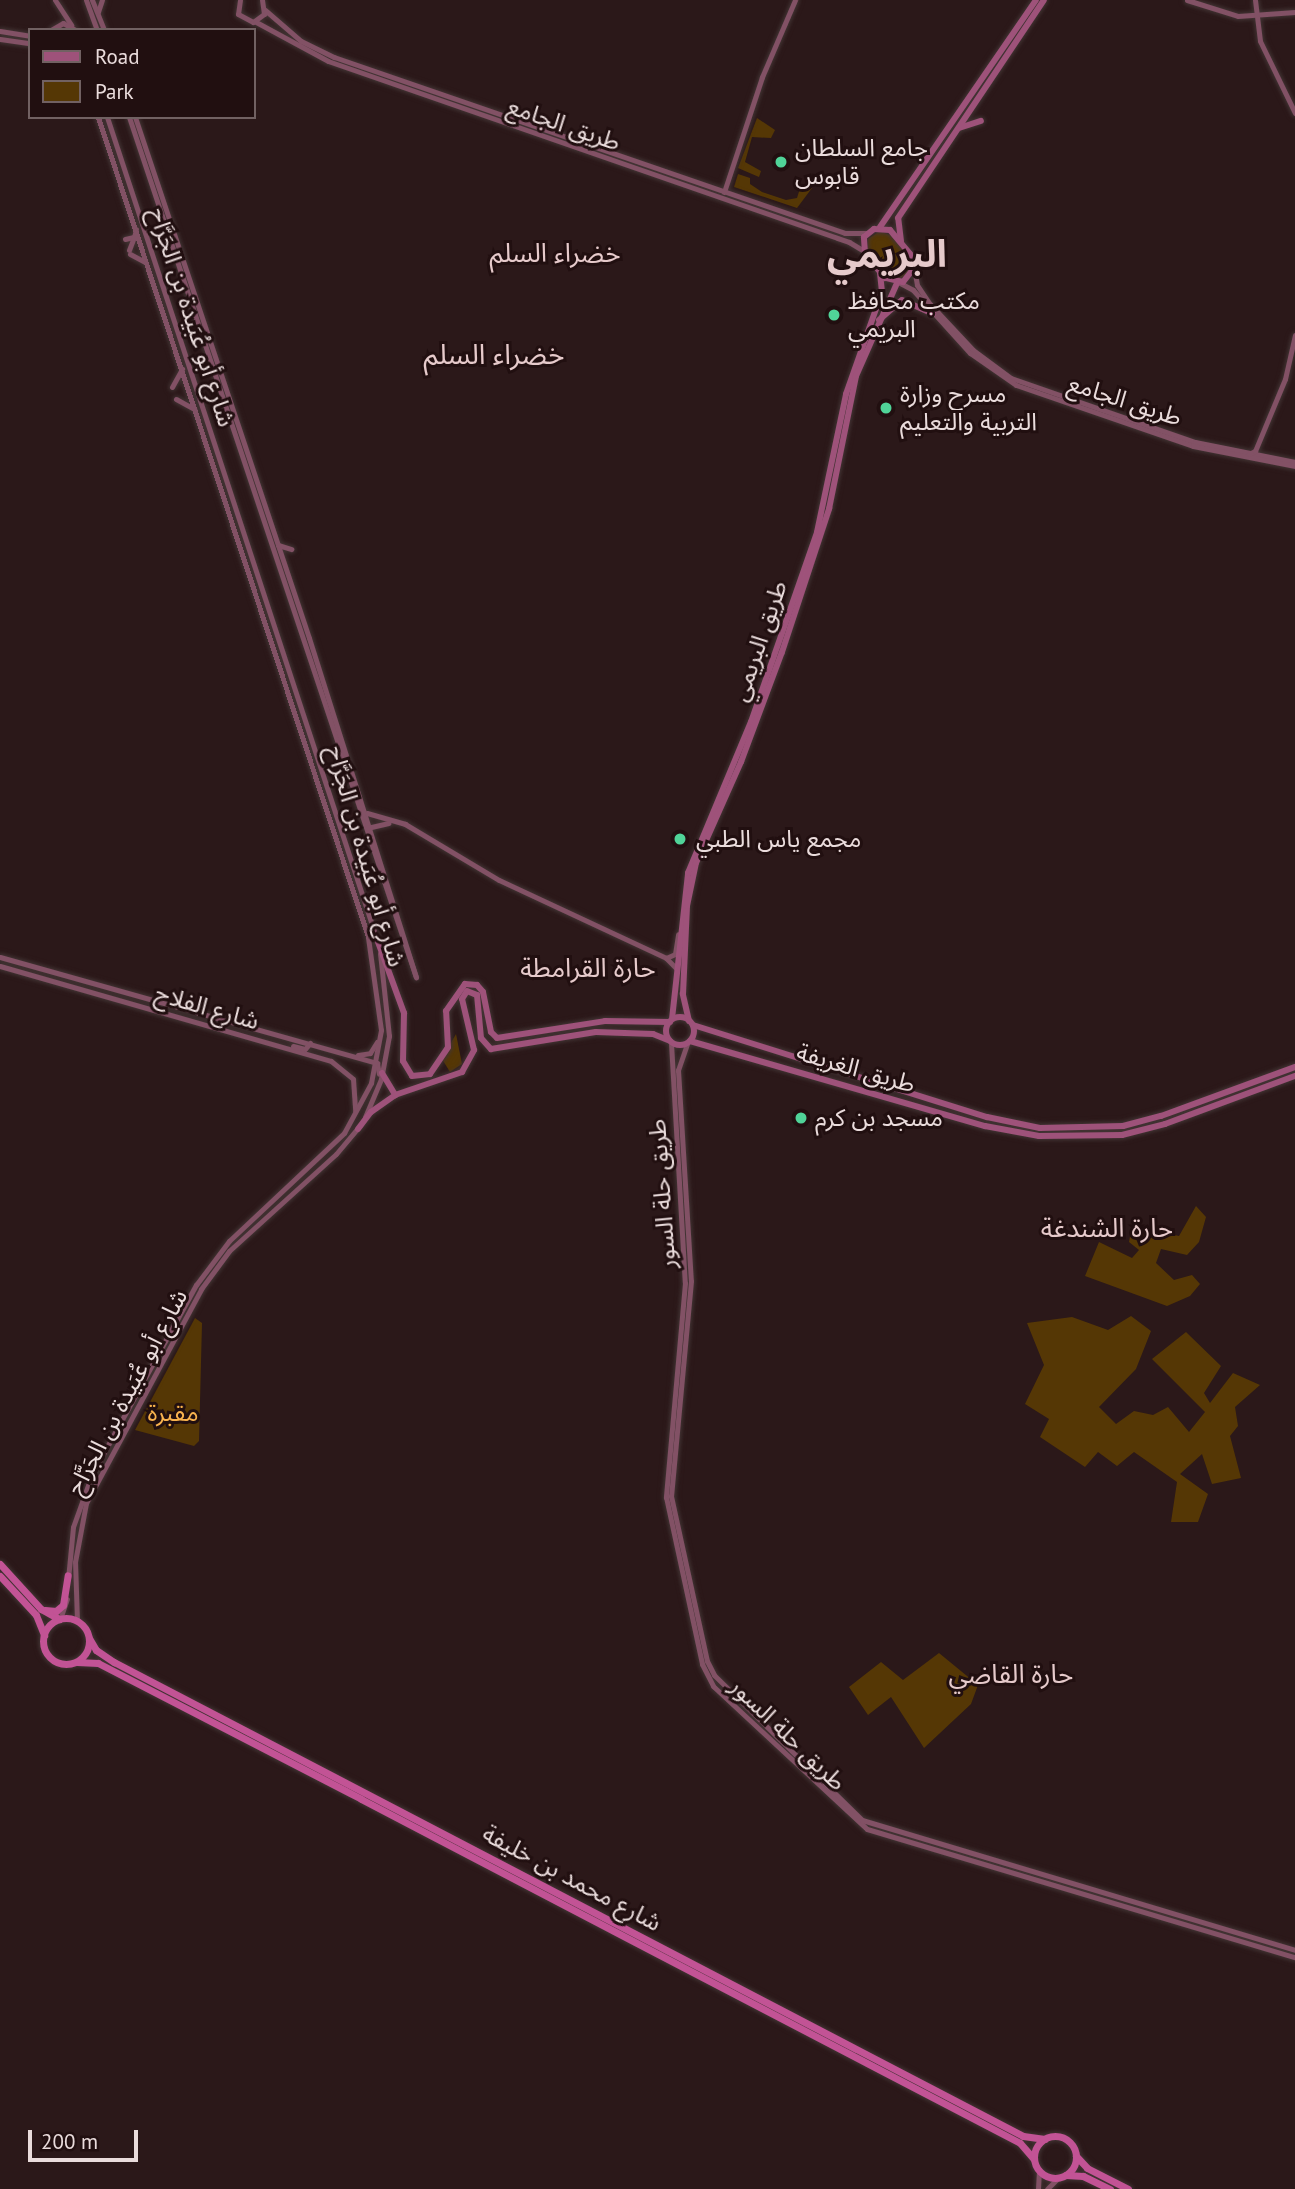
<!DOCTYPE html>
<meta charset="utf-8">
<style>
body{margin:0}
#map{position:relative;width:1295px;height:2189px;overflow:hidden;background:#2b1819;font-family:"PT Sans","Noto Sans Arabic",sans-serif}
div>[style]{position:absolute}
[style*='--x']{left:calc(var(--x)*1px);top:calc(var(--y)*1px);width:calc(var(--w)*1px);rotate:calc(var(--a)*1deg)}
.green>*{inset:0;background:#553705}
.roads{filter:drop-shadow(0 0 2px #423434) drop-shadow(0 0 2px #423434)}
.secondary>*{height:5px;margin:-2.5px;padding:0 2.5px;transform-origin:2.5px;border-radius:2.5px;background:#825165}
.primary>*{height:6px;margin:-3px;padding:0 3px;transform-origin:3px;border-radius:3px;background:#9e527a}
.primary>.ring{margin:-3px;padding:0;box-sizing:content-box;background:none;border:6px solid #9e527a;border-radius:50%}
.highway>*{height:7px;margin:-3.5px;padding:0 3.5px;transform-origin:3.5px;border-radius:3.5px;background:#c25395}
.highway>.ring{margin:-3.5px;padding:0;box-sizing:content-box;background:none;border:7px solid #c25395;border-radius:50%}
.dots>*{width:19px;height:19px;translate:-50% -50%;box-sizing:border-box;border:4px solid #210f10;border-radius:50%}
span{translate:-50% -50%;white-space:nowrap;text-align:center;line-height:1.15;-webkit-text-stroke:6px #210f10;paint-order:stroke}
.street-label{font-size:24px;color:#eadcdc}
.poi-label{font-size:24px;color:#eadcdc}
.left{translate:0 -50%;text-align:left}
.park-label{font-size:24px;color:#f9b34e}
.neighbourhood-label{font-size:26px;color:#e6cacb}
.quarter-label{font-size:28px;color:#e6cacb}
.town-label{font-size:38px;color:#e6cacb;font-weight:700}
.legend{position:absolute;left:28px;top:28px;width:228px;height:91px;box-sizing:border-box;background:#210f10;border:2px solid #716162;margin:0;padding:9px 12px;list-style:none;font-size:21px;color:#eadcdc}
.legend li{display:flex;align-items:center;gap:14px;height:35px}
.legend b{width:35px;border:2px solid #716162}
.scale{position:absolute;left:28px;top:2130px;width:110px;height:32px;box-sizing:border-box;border:4px solid #eadcdc;border-top:0;padding-left:9px;font-size:21px;line-height:24px;white-space:nowrap;color:#eadcdc;-webkit-text-stroke:5px #210f10;paint-order:stroke}
</style>
<div id="map">
<div class="green">
<i style="clip-path:polygon(757px 118px,775px 130px,771px 138px,752px 137px,745px 162px,761px 171px,759px 177px,738px 168px)"></i>
<i style="clip-path:polygon(738px 174px,750px 178px,750px 184px,762px 192px,786px 200px,797px 198px,801px 185px,812px 188px,797px 208px,734px 187px)"></i>
<i style="clip-path:polygon(880px 231px,892px 236px,908px 256px,912px 268px,903px 280px,891px 279px,868px 252px,868px 239px)"></i>
<i style="clip-path:polygon(456px 1034px,462px 1064px,450px 1072px,442px 1059px)"></i>
<i style="clip-path:polygon(1196px 1206px,1206px 1217px,1199px 1242px,1187px 1255px,1161px 1249px,1156px 1263px,1174px 1280px,1192px 1275px,1200px 1284px,1190px 1296px,1167px 1306px,1085px 1276px,1099px 1242px,1132px 1258px,1139px 1250px,1129px 1242px,1132px 1226px,1179px 1236px)"></i>
<i style="clip-path:polygon(1131px 1316px,1151px 1331px,1136px 1369px,1099px 1407px,1116px 1424px,1134px 1411px,1153px 1415px,1168px 1407px,1189px 1432px,1205px 1412px,1152px 1359px,1186px 1332px,1221px 1366px,1204px 1393px,1210px 1403px,1233px 1373px,1260px 1385px,1235px 1407px,1238px 1426px,1230px 1436px,1241px 1478px,1212px 1484px,1202px 1454px,1180px 1474px,1208px 1494px,1198px 1522px,1171px 1522px,1177px 1482px,1134px 1452px,1117px 1466px,1098px 1452px,1085px 1467px,1040px 1437px,1049px 1419px,1025px 1404px,1044px 1365px,1027px 1323px,1072px 1317px,1108px 1330px)"></i>
<i style="clip-path:polygon(195px 1318px,202px 1323px,199px 1441px,194px 1446px,135px 1430px)"></i>
<i style="clip-path:polygon(939px 1653px,978px 1685px,971px 1704px,924px 1748px,891px 1697px,868px 1715px,849px 1687px,881px 1662px,903px 1680px)"></i>
</div>
<div class="roads">
<div class="secondary">
<i style="--x:55;--y:0;--w:30;--a:57"></i>
<i style="--x:86;--y:0;--w:32;--a:70"></i>
<i style="--x:92;--y:0;--w:32;--a:68"></i>
<i style="--x:240;--y:0;--w:14;--a:98"></i>
<i style="--x:238;--y:14;--w:17;--a:28"></i>
<i style="--x:253;--y:22;--w:14;--a:-36"></i>
<i style="--x:264;--y:14;--w:14;--a:-98"></i>
<i style="--x:1187;--y:0;--w:53;--a:17.4"></i>
<i style="--x:1238;--y:16;--w:57;--a:-4"></i>
<i style="--x:1255;--y:0;--w:41;--a:83"></i>
<i style="--x:1260;--y:41;--w:80;--a:64.1"></i>
<i style="--x:265;--y:10;--w:48;--a:40.7"></i>
<i style="--x:301;--y:41;--w:37;--a:26"></i>
<i style="--x:334;--y:57;--w:540;--a:19"></i>
<i style="--x:845;--y:233;--w:22;--a:0"></i>
<i style="--x:98;--y:12;--w:13;--a:-72"></i>
<i style="--x:256;--y:22;--w:82;--a:28.4"></i>
<i style="--x:328;--y:61;--w:552;--a:19.16"></i>
<i style="--x:849;--y:242;--w:17;--a:31"></i>
<i style="--x:51;--y:30;--w:14;--a:-30"></i>
<i style="--x:63;--y:23;--w:14;--a:30"></i>
<i style="--x:0;--y:31;--w:30;--a:9"></i>
<i style="--x:0;--y:39;--w:30;--a:8"></i>
<i style="--x:107;--y:117;--w:869;--a:71.84"></i>
<i style="--x:129;--y:117;--w:907;--a:71.55"></i>
<i style="--x:135;--y:117;--w:549;--a:71.53"></i>
<i style="--x:309;--y:638;--w:355;--a:72.5"></i>
<i style="--x:724;--y:192;--w:121;--a:-71.7"></i>
<i style="--x:762;--y:77;--w:84;--a:-66.8"></i>
<i style="--x:125;--y:239;--w:9;--a:-13"></i>
<i style="--x:134;--y:237;--w:8;--a:-76"></i>
<i style="--x:129;--y:250;--w:14;--a:-69"></i>
<i style="--x:130;--y:254;--w:17;--a:28"></i>
<i style="--x:914;--y:268;--w:17;--a:80"></i>
<i style="--x:917;--y:285;--w:23;--a:56"></i>
<i style="--x:930;--y:304;--w:63;--a:46.9"></i>
<i style="--x:973;--y:350;--w:47;--a:36.4"></i>
<i style="--x:1011;--y:378;--w:195;--a:19.2"></i>
<i style="--x:1195;--y:442;--w:102;--a:11.3"></i>
<i style="--x:900;--y:283;--w:15;--a:28"></i>
<i style="--x:913;--y:290;--w:85;--a:47.9"></i>
<i style="--x:970;--y:353;--w:56;--a:34.8"></i>
<i style="--x:1016;--y:385;--w:187;--a:19"></i>
<i style="--x:1193;--y:446;--w:104;--a:11.1"></i>
<i style="--x:172;--y:387;--w:21;--a:-61"></i>
<i style="--x:176;--y:399;--w:21;--a:29"></i>
<i style="--x:1249;--y:454;--w:7;--a:-27"></i>
<i style="--x:1255;--y:451;--w:78;--a:-67.4"></i>
<i style="--x:1285;--y:379;--w:45;--a:-77.2"></i>
<i style="--x:278;--y:545;--w:14;--a:17"></i>
<i style="--x:367;--y:813;--w:40;--a:16"></i>
<i style="--x:405;--y:824;--w:109;--a:30.8"></i>
<i style="--x:499;--y:880;--w:184;--a:25"></i>
<i style="--x:666;--y:958;--w:14;--a:45"></i>
<i style="--x:367;--y:828;--w:22;--a:-13"></i>
<i style="--x:0;--y:957;--w:392;--a:15.7"></i>
<i style="--x:377;--y:1063;--w:11;--a:80"></i>
<i style="--x:666;--y:958;--w:10;--a:-24"></i>
<i style="--x:675;--y:954;--w:20;--a:-81"></i>
<i style="--x:0;--y:966;--w:344;--a:16"></i>
<i style="--x:331;--y:1061;--w:28;--a:39"></i>
<i style="--x:353;--y:1079;--w:32;--a:86"></i>
<i style="--x:671;--y:1043;--w:240;--a:86.7"></i>
<i style="--x:685;--y:1283;--w:215;--a:95.1"></i>
<i style="--x:666;--y:1497;--w:171;--a:77.8"></i>
<i style="--x:702;--y:1664;--w:25;--a:63"></i>
<i style="--x:713;--y:1686;--w:210;--a:42.9"></i>
<i style="--x:867;--y:1829;--w:447;--a:16.7"></i>
<i style="--x:687;--y:1044;--w:28;--a:109"></i>
<i style="--x:678;--y:1070;--w:211;--a:86.5"></i>
<i style="--x:691;--y:1281;--w:216;--a:95.3"></i>
<i style="--x:671;--y:1496;--w:169;--a:77.7"></i>
<i style="--x:707;--y:1661;--w:16;--a:63"></i>
<i style="--x:714;--y:1675;--w:207;--a:44.4"></i>
<i style="--x:862;--y:1820;--w:452;--a:16.7"></i>
<i style="--x:293;--y:1046;--w:12;--a:14"></i>
<i style="--x:305;--y:1049;--w:8;--a:-50"></i>
<i style="--x:358;--y:1055;--w:12;--a:-9"></i>
<i style="--x:370;--y:1053;--w:13;--a:-58"></i>
<i style="--x:365;--y:1117;--w:41;--a:-67.2"></i>
<i style="--x:381;--y:1079;--w:44;--a:-79.5"></i>
<i style="--x:389;--y:1036;--w:83;--a:-96.2"></i>
<i style="--x:68;--y:1579;--w:52;--a:-84.5"></i>
<i style="--x:73;--y:1527;--w:56;--a:-70.3"></i>
<i style="--x:92;--y:1474;--w:216;--a:-61.2"></i>
<i style="--x:196;--y:1285;--w:55;--a:-53.1"></i>
<i style="--x:229;--y:1241;--w:158;--a:-43.2"></i>
<i style="--x:344;--y:1133;--w:57;--a:-61.6"></i>
<i style="--x:371;--y:1083;--w:54;--a:-79.3"></i>
<i style="--x:381;--y:1030;--w:94;--a:-98"></i>
<i style="--x:368;--y:937;--w:863;--a:-108.23"></i>
<i style="--x:60;--y:1619;--w:21;--a:-71"></i>
<i style="--x:77;--y:1621;--w:59;--a:-91.9"></i>
<i style="--x:75;--y:1562;--w:60;--a:-79.4"></i>
<i style="--x:86;--y:1503;--w:243;--a:-61.7"></i>
<i style="--x:201;--y:1289;--w:47;--a:-53.6"></i>
<i style="--x:229;--y:1251;--w:144;--a:-42.2"></i>
<i style="--x:336;--y:1154;--w:38;--a:-50"></i>
<i style="--x:1038;--y:2189;--w:19;--a:-87"></i>
<i style="--x:1047;--y:2189;--w:16;--a:-45"></i>
</div>
<div class="primary">
<i style="--x:959;--y:128;--w:23;--a:-18"></i>
<i style="--x:880;--y:227;--w:275;--a:-55.5"></i>
<i style="--x:874;--y:229;--w:16;--a:4"></i>
<i style="--x:890;--y:230;--w:31;--a:50"></i>
<i style="--x:910;--y:254;--w:15;--a:74"></i>
<i style="--x:914;--y:268;--w:18;--a:128"></i>
<i style="--x:903;--y:282;--w:18;--a:-167"></i>
<i style="--x:885;--y:278;--w:32;--a:-129"></i>
<i style="--x:865;--y:253;--w:16;--a:-94"></i>
<i style="--x:864;--y:237;--w:13;--a:-39"></i>
<i style="--x:901;--y:241;--w:23;--a:-97"></i>
<i style="--x:898;--y:218;--w:262;--a:-56.2"></i>
<i style="--x:879;--y:320;--w:30;--a:-41"></i>
<i style="--x:902;--y:300;--w:34;--a:24"></i>
<i style="--x:378;--y:942;--w:76;--a:69.9"></i>
<i style="--x:404;--y:1013;--w:48;--a:91.2"></i>
<i style="--x:403;--y:1061;--w:17;--a:59"></i>
<i style="--x:412;--y:1076;--w:18;--a:-6"></i>
<i style="--x:430;--y:1074;--w:32;--a:-56"></i>
<i style="--x:448;--y:1047;--w:36;--a:-93"></i>
<i style="--x:446;--y:1011;--w:33;--a:-55"></i>
<i style="--x:465;--y:984;--w:12;--a:5"></i>
<i style="--x:477;--y:985;--w:9;--a:49"></i>
<i style="--x:483;--y:992;--w:41;--a:78.7"></i>
<i style="--x:491;--y:1032;--w:8;--a:45"></i>
<i style="--x:497;--y:1038;--w:109;--a:-8.9"></i>
<i style="--x:605;--y:1021;--w:65;--a:0.9"></i>
<i class="ring" style="left:666px;top:1017px;width:22px;height:22px"></i>
<i style="--x:672;--y:1019;--w:147;--a:-83.7"></i>
<i style="--x:688;--y:873;--w:164;--a:-67.4"></i>
<i style="--x:751;--y:722;--w:201;--a:-70.8"></i>
<i style="--x:817;--y:532;--w:141;--a:-78.1"></i>
<i style="--x:846;--y:394;--w:108;--a:-70.6"></i>
<i style="--x:882;--y:292;--w:19;--a:-96"></i>
<i style="--x:689;--y:1021;--w:28;--a:-103"></i>
<i style="--x:683;--y:994;--w:88;--a:-87.4"></i>
<i style="--x:687;--y:906;--w:44;--a:-78.2"></i>
<i style="--x:696;--y:863;--w:111;--a:-66"></i>
<i style="--x:741;--y:762;--w:117;--a:-69.6"></i>
<i style="--x:782;--y:652;--w:151;--a:-71.8"></i>
<i style="--x:829;--y:509;--w:136;--a:-78.5"></i>
<i style="--x:856;--y:376;--w:102;--a:-66.2"></i>
<i style="--x:693;--y:1025;--w:308;--a:17.4"></i>
<i style="--x:987;--y:1117;--w:54;--a:11.7"></i>
<i style="--x:1040;--y:1128;--w:83;--a:-1.4"></i>
<i style="--x:1123;--y:1126;--w:39;--a:-15"></i>
<i style="--x:1161;--y:1116;--w:143;--a:-20.1"></i>
<i style="--x:690;--y:1041;--w:307;--a:16.1"></i>
<i style="--x:985;--y:1126;--w:55;--a:10.5"></i>
<i style="--x:1039;--y:1136;--w:83;--a:-0.7"></i>
<i style="--x:1122;--y:1135;--w:44;--a:-14.3"></i>
<i style="--x:1165;--y:1124;--w:139;--a:-20.3"></i>
<i style="--x:382;--y:1073;--w:26;--a:59"></i>
<i style="--x:358;--y:1129;--w:21;--a:-53"></i>
<i style="--x:371;--y:1112;--w:29;--a:-35"></i>
<i style="--x:395;--y:1095;--w:71;--a:-18.9"></i>
<i style="--x:462;--y:1072;--w:25;--a:-61"></i>
<i style="--x:474;--y:1050;--w:52;--a:-103.2"></i>
<i style="--x:462;--y:999;--w:9;--a:-58"></i>
<i style="--x:467;--y:991;--w:11;--a:22"></i>
<i style="--x:477;--y:995;--w:43;--a:84.7"></i>
<i style="--x:481;--y:1038;--w:15;--a:48"></i>
<i style="--x:491;--y:1049;--w:106;--a:-9.2"></i>
<i style="--x:596;--y:1032;--w:57;--a:2"></i>
<i style="--x:653;--y:1034;--w:18;--a:22"></i>
</div>
<div class="highway">
<i style="--x:0;--y:1564;--w:61;--a:47.7"></i>
<i style="--x:41;--y:1609;--w:21;--a:29"></i>
<i style="--x:0;--y:1576;--w:53;--a:47.3"></i>
<i style="--x:36;--y:1615;--w:22;--a:68"></i>
<i style="--x:45;--y:1610;--w:11;--a:5"></i>
<i style="--x:56;--y:1611;--w:9;--a:-41"></i>
<i style="--x:63;--y:1605;--w:30;--a:-81"></i>
<i class="ring" style="left:43px;top:1618px;width:39px;height:39px"></i>
<i style="--x:89;--y:1638;--w:14;--a:60"></i>
<i style="--x:96;--y:1650;--w:22;--a:34"></i>
<i style="--x:114;--y:1662;--w:1025;--a:27.54"></i>
<i style="--x:1023;--y:2136;--w:22;--a:8"></i>
<i style="--x:77;--y:1662;--w:21;--a:3"></i>
<i style="--x:98;--y:1663;--w:296;--a:27.3"></i>
<i style="--x:361;--y:1799;--w:743;--a:27.56"></i>
<i style="--x:1020;--y:2143;--w:21;--a:49"></i>
<i class="ring" style="left:1034px;top:2136px;width:35px;height:35px"></i>
<i style="--x:1076;--y:2156;--w:16;--a:47"></i>
<i style="--x:1087;--y:2168;--w:46;--a:27.1"></i>
<i style="--x:1066;--y:2175;--w:17;--a:3"></i>
<i style="--x:1083;--y:2176;--w:30;--a:26"></i>
</div>
</div>
<div class="dots">
<i style="left:781px;top:162px;background:#50d398"></i>
<i style="left:834px;top:315px;background:#50d398"></i>
<i style="left:886px;top:408px;background:#50d398"></i>
<i style="left:680px;top:839px;background:#50d398"></i>
<i style="left:801px;top:1118px;background:#50d398"></i>
</div>
<div class="street-label">
<span style="left:564px;top:124px;rotate:19deg">طريق الجامع</span>
<span style="left:192px;top:317px;rotate:72deg">شارع أبو عُبَيدة بن الجَرَّاح</span>
<span style="left:1125px;top:400px;rotate:18deg">طريق الجامع</span>
<span style="left:759px;top:641px;rotate:-71deg">طريق البريمي</span>
<span style="left:366px;top:856px;rotate:74deg">شارع أبو عُبَيدة بن الجَرَّاح</span>
<span style="left:207px;top:1007px;rotate:16deg">شارع الفلاح</span>
<span style="left:856px;top:1068px;rotate:16deg">طريق الغريفة</span>
<span style="left:662px;top:1194px;rotate:-94deg">طريق حلة السور</span>
<span style="left:127px;top:1392px;rotate:-62deg">شارع أبو عُبَيدة بن الجَرَّاح</span>
<span style="left:788px;top:1734px;rotate:44deg">طريق حلة السور</span>
<span style="left:572px;top:1878px;rotate:28deg">شارع محمد بن خليفة</span>
</div>
<div class="poi-label">
<span class="left" style="left:795px;top:162px">جامع السلطان<br>قابوس</span>
<span class="left" style="left:848px;top:315px">مكتب محافظ<br>البريمي</span>
<span class="left" style="left:900px;top:408px">مسرح وزارة<br>التربية والتعليم</span>
<span class="left" style="left:696px;top:839px">مجمع ياس الطبي</span>
<span class="left" style="left:815px;top:1118px">مسجد بن كرم</span>
</div>
<div class="park-label">
<span style="left:173px;top:1413px">مقبرة</span>
</div>
<div class="neighbourhood-label">
<span style="left:555px;top:253px">خضراء السلم</span>
<span style="left:588px;top:968px">حارة القرامطة</span>
<span style="left:1107px;top:1228px">حارة الشندغة</span>
<span style="left:1011px;top:1674px">حارة القاضي</span>
</div>
<div class="quarter-label">
<span style="left:494px;top:354px">خضراء السلم</span>
</div>
<div class="town-label">
<span style="left:887px;top:253px">البريمي</span>
</div>
<ul class="legend">
<li><b style="height:9px;background:#9e527a"></b>Road</li>
<li><b style="height:19px;background:#553705"></b>Park</li>
</ul>
<div class="scale">200 m</div>
</div>
